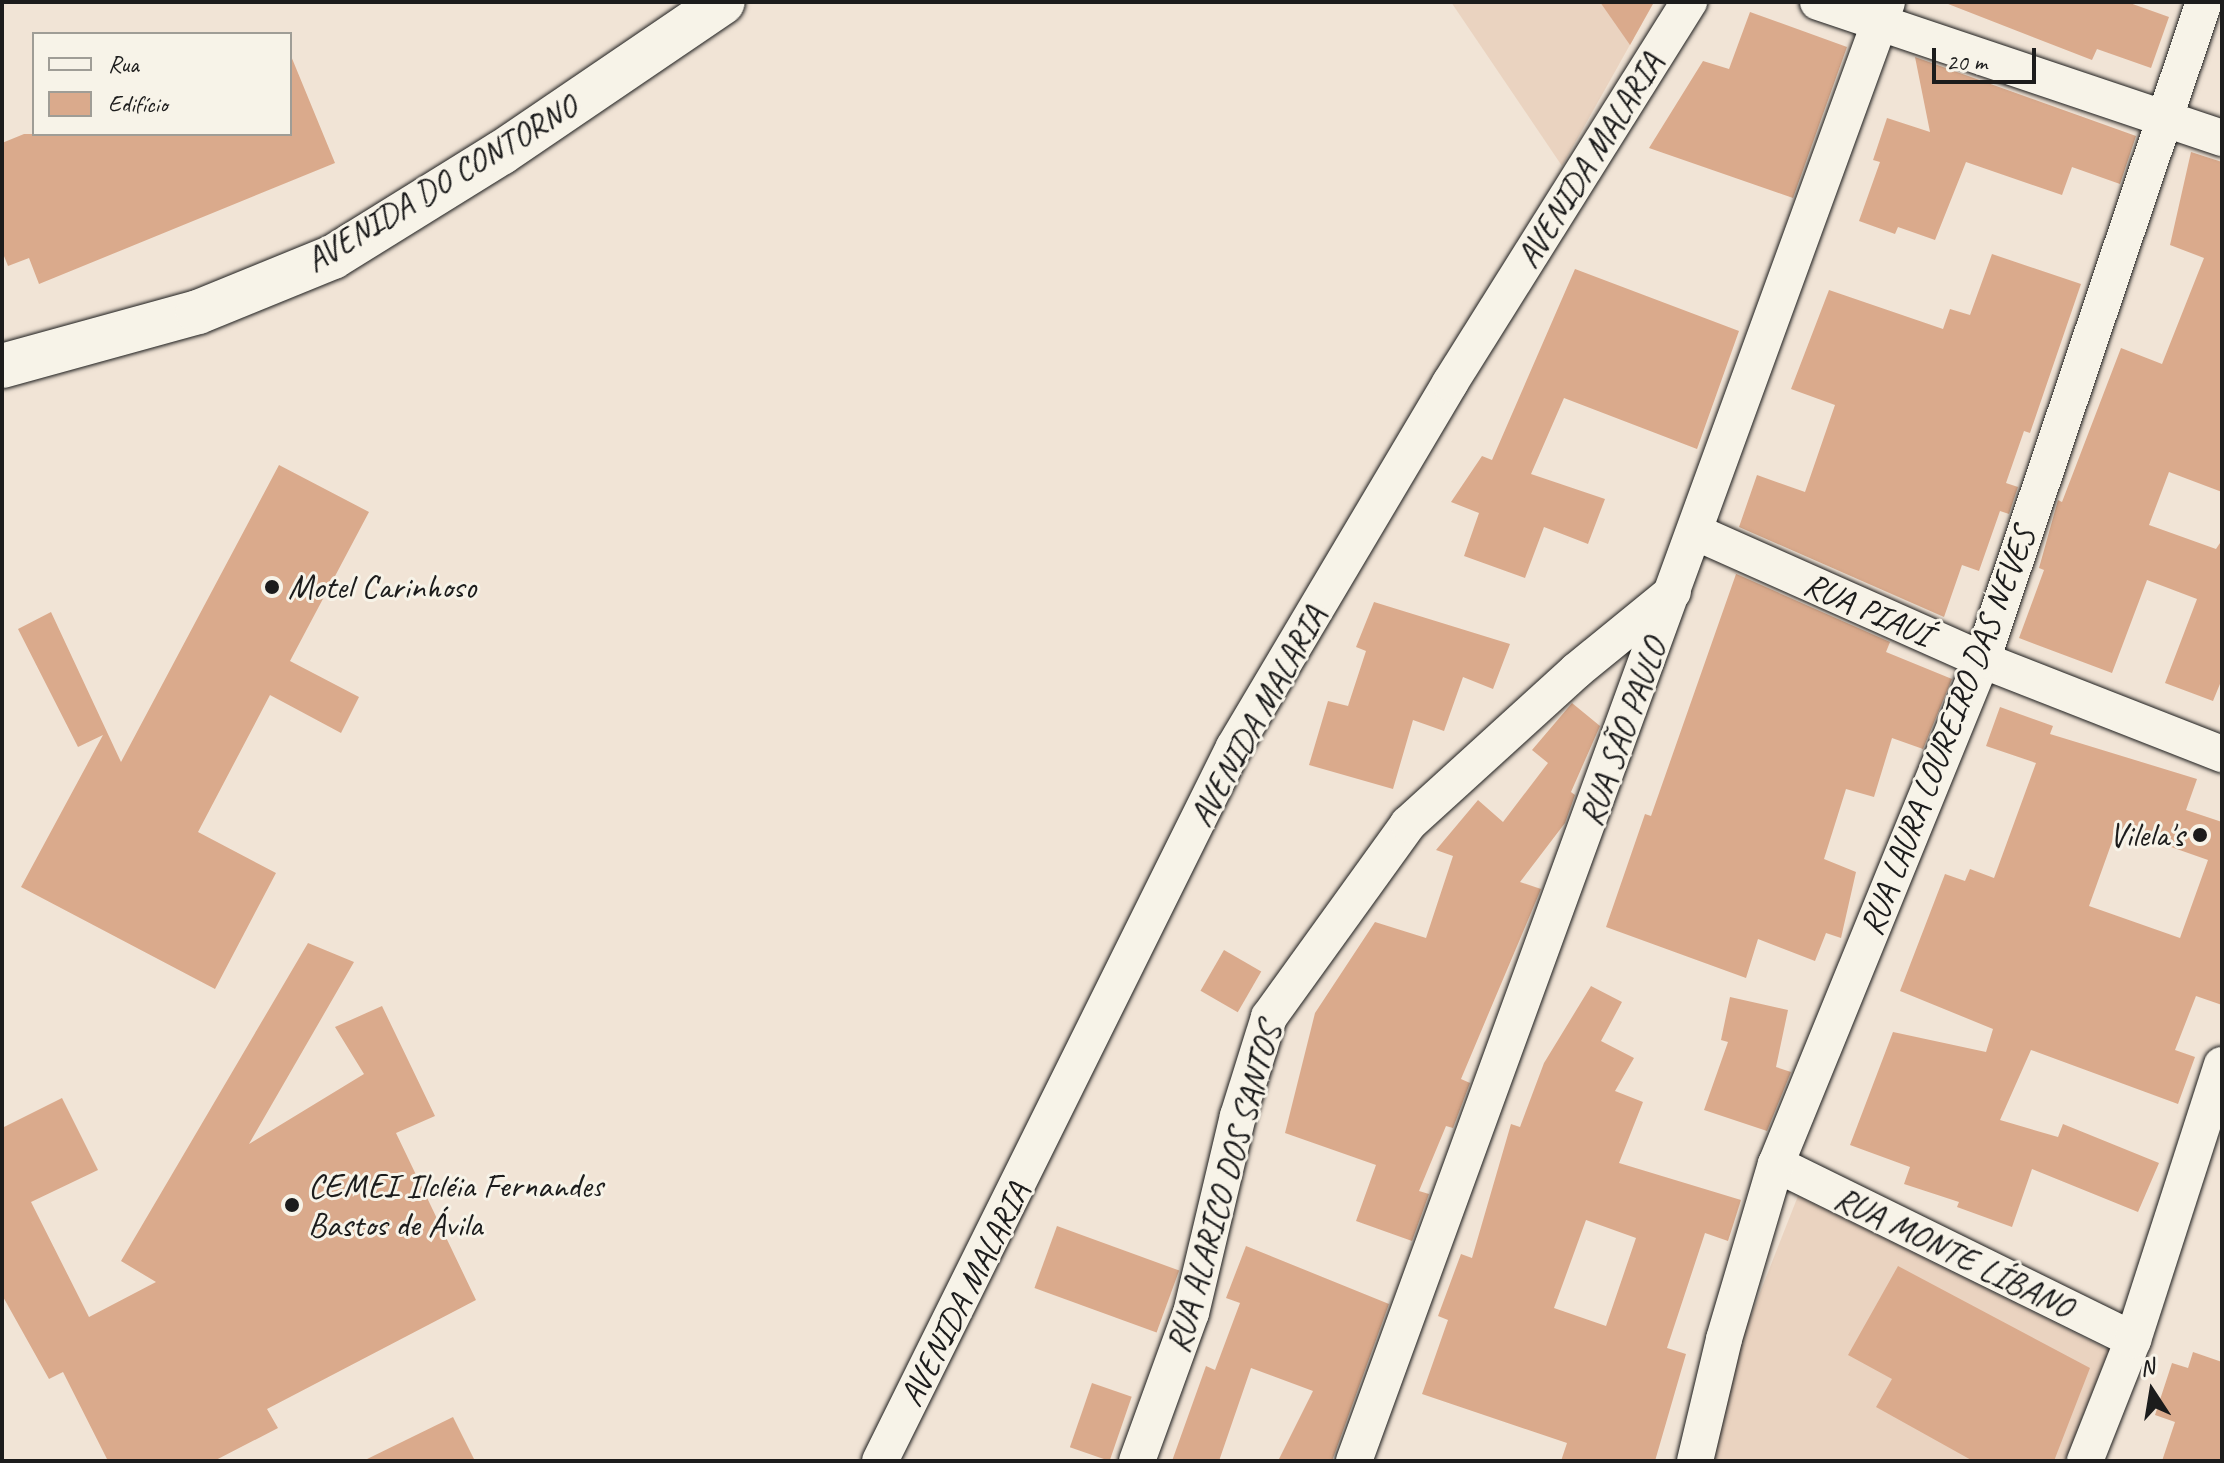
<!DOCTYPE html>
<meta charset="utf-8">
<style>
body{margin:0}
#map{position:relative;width:2224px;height:1463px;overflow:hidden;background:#f1e4d6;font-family:Caveat,sans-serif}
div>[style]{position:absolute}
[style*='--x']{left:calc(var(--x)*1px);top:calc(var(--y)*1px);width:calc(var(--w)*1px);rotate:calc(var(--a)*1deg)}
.built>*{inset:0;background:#ead3c0}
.building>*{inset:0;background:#daaa8c;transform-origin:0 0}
.roads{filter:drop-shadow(0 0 2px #1c1c1c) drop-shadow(0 0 2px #1c1c1c)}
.minor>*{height:36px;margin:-18px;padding:0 18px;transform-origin:18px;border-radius:18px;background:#f7f3e8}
.secondary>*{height:44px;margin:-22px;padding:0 22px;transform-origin:22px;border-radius:22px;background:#f7f3e8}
.dots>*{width:22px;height:22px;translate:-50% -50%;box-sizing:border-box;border:4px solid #f7f3e8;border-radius:50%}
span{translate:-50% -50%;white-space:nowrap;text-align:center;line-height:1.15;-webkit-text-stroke:6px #f7f3e8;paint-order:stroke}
.street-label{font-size:34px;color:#1c1c1c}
.poi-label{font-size:34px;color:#1c1c1c}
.left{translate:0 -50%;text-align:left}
.right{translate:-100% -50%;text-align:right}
.frame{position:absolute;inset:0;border:4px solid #1c1c1c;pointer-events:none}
.legend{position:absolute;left:32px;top:32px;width:260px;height:104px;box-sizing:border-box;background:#f7f3e8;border:2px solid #9f9d96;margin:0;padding:10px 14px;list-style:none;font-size:24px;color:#1c1c1c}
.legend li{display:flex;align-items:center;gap:16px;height:40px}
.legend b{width:40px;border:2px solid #9f9d96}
.north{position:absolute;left:2112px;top:1351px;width:80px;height:80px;-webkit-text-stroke:6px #f7f3e8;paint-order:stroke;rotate:348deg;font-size:22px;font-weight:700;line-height:32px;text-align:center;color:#1c1c1c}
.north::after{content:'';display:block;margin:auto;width:28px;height:36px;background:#1c1c1c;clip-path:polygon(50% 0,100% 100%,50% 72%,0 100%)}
.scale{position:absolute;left:1932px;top:48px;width:104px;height:36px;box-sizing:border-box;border:4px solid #1c1c1c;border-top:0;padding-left:10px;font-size:24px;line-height:28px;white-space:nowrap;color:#1c1c1c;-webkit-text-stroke:6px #f7f3e8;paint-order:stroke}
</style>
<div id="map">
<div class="built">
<i style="clip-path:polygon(1451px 2px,1654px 2px,1562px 166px)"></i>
<i style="clip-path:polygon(1798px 1196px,2109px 1350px,2065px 1461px,1712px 1461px,1739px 1346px)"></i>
</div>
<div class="building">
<i style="clip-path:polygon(1600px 2px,1654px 2px,1630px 45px)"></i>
<i style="clip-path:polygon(1943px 2px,2127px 2px,2169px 17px,2151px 68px,2097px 49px,2092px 60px)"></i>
<i style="clip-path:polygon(1750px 12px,1847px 47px,1793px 198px,1649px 148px,1703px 61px,1729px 69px)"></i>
<i style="clip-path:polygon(291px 56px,335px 163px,39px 284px,29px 258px,8px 266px,2px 251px,2px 143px,24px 134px,290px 134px)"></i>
<i style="clip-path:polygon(1915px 57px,2136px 136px,2120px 184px,2072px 167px,2062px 195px,1966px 162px,1935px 240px,1898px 227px,1895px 234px,1859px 221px,1880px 162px,1873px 160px,1887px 118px,1930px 132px)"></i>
<i style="clip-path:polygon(2191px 152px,2222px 162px,2222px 492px,2169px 472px,2149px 525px,2216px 549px,2222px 540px,2222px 679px,2213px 701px,2165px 683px,2197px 599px,2147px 580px,2112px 673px,2019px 638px,2044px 570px,2039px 568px,2058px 500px,2062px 502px,2121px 348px,2162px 364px,2204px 258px,2170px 245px)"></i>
<i style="clip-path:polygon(1992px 254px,2081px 284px,2030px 433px,2024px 431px,2006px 483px,2018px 487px,2009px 514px,2000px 511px,1979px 571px,1962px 565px,1944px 617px,1739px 527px,1757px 475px,1805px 492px,1835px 405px,1791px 389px,1829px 290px,1943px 329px,1950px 309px,1970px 315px)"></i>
<i style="clip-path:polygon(1575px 269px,1739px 331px,1697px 449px,1564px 398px,1531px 474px,1605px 499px,1588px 544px,1544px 527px,1525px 578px,1464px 556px,1479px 513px,1451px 502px,1482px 456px,1492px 460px)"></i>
<i style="clip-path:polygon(279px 465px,369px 512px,290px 661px,359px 697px,341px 733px,270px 695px,198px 832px,276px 873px,215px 989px,21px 887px,103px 735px,78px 747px,18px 629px,51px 612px,121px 762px)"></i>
<i style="clip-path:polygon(1732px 572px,1890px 642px,1886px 652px,1952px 679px,1923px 749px,1892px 738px,1874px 797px,1846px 789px,1824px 859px,1856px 872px,1841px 938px,1826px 933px,1815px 961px,1758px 939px,1746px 978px,1606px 927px,1645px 814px,1651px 816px,1736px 574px)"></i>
<i style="clip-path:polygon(1374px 602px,1510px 644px,1493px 689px,1463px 677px,1444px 731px,1413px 720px,1393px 789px,1309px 765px,1328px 701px,1348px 706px,1366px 651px,1356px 647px)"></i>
<i style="clip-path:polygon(1572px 703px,1600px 726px,1571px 792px,1575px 795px,1565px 823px,1520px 882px,1541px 889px,1461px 1079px,1470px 1083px,1453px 1128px,1446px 1126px,1419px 1191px,1429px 1194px,1412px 1241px,1356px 1221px,1376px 1165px,1285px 1133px,1315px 1013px,1375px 922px,1426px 938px,1453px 856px,1436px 850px,1478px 800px,1503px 822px,1548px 763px,1532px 750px)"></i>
<i style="clip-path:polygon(evenodd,2000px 707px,2053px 726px,2050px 734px,2197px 779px,2186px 810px,2222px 822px,2222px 1005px,2196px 996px,2175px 1050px,2195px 1057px,2178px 1104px,2031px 1050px,2000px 1120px,2058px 1137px,2063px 1124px,2159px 1163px,2138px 1212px,2032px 1169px,2012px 1227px,1957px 1207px,1959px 1202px,1904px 1184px,1910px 1167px,1850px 1145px,1893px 1032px,1986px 1052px,1993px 1029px,1900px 991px,1945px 874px,1965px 881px,1970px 869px,1994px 878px,2036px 763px,1986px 746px,2000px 707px,2117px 828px,2208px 860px,2180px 938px,2089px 906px,2117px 828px)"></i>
<i style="clip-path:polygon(308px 943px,354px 962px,249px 1144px,364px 1074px,335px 1027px,382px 1006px,435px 1116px,396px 1133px,476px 1300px,267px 1409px,278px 1428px,214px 1461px,108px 1461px,63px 1372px,49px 1379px,2px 1295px,2px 1128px,62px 1098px,98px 1170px,31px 1202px,89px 1317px,156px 1282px,121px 1261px)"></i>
<i style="left:1224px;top:950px;width:43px;height:47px;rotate:30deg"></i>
<i style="clip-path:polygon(evenodd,1591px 986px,1622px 1002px,1601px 1041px,1634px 1058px,1615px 1091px,1643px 1102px,1619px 1163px,1741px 1200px,1728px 1241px,1705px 1233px,1667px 1348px,1686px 1354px,1655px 1461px,1561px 1461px,1567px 1443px,1422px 1394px,1448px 1320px,1438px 1316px,1461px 1254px,1472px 1258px,1511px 1124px,1520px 1127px,1544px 1063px,1591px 986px,1586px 1220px,1636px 1238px,1606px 1326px,1554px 1308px,1586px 1220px)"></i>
<i style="clip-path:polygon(1730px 997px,1788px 1010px,1776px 1067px,1791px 1072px,1767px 1131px,1704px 1110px,1728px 1042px,1721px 1040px)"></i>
<i style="left:1057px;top:1226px;width:130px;height:66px;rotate:20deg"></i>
<i style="clip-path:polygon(1246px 1246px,1389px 1304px,1332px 1461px,1278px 1461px,1313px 1391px,1251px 1368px,1219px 1461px,1172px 1461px,1206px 1366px,1215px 1370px,1240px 1303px,1226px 1298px)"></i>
<i style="clip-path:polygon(1898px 1266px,2090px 1368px,2054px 1461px,1973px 1461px,1876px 1407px,1892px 1379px,1848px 1355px)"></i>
<i style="clip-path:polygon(2193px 1352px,2222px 1362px,2222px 1461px,2162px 1461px,2175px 1422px,2155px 1415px,2172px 1363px,2188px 1368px)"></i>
<i style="left:1092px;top:1383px;width:42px;height:68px;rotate:19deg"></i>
<i style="clip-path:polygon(453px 1417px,475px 1461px,363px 1461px)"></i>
</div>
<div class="roads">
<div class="minor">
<i style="--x:1818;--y:2;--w:426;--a:18.6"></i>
<i style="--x:1695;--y:532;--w:314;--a:24"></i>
<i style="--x:1982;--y:660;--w:258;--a:21.4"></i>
<i style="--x:1776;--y:1164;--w:398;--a:26.2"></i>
<i style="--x:880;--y:1461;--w:797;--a:-63.63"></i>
<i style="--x:1234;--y:747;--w:423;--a:-59.3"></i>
<i style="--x:1450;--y:383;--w:450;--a:-57.9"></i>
<i style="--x:1137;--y:1461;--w:158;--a:-70"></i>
<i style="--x:1191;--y:1313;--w:203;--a:-76.6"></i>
<i style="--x:1238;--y:1116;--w:104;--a:-72.6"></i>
<i style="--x:1269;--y:1017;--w:238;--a:-54.2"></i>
<i style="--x:1408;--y:824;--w:227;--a:-42.3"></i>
<i style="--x:1576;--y:671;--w:125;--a:-39.2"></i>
<i style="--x:1354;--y:1461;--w:1553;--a:-69.93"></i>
<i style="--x:1695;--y:1461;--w:125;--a:-76.6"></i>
<i style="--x:1724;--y:1339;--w:183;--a:-73.5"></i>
<i style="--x:1776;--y:1164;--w:544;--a:-67.77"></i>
<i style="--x:1982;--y:660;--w:694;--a:-71.36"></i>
<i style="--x:2085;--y:1461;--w:130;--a:-68.4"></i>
<i style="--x:2133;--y:1340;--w:289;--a:-72.1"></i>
</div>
<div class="secondary">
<i style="--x:2;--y:366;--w:203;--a:-15.4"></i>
<i style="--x:198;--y:312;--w:146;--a:-22.2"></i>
<i style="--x:333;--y:257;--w:198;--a:-31.8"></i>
<i style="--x:501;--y:153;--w:268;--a:-34.2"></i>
</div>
</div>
<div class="dots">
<i style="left:272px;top:587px;background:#1c1c1c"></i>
<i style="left:2200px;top:835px;background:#1c1c1c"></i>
<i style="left:292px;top:1205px;background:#1c1c1c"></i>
</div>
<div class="street-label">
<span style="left:1589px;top:160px;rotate:-58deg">AVENIDA MALARIA</span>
<span style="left:441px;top:183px;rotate:-31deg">AVENIDA DO CONTORNO</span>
<span style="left:1868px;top:609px;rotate:24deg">RUA PIAUÍ</span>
<span style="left:1257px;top:716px;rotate:-61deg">AVENIDA MALARIA</span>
<span style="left:1947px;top:731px;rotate:-69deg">RUA LAURA LOUREIRO DAS NEVES</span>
<span style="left:1622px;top:732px;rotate:-70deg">RUA SÃO PAULO</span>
<span style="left:1223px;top:1188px;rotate:-74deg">RUA ALARICO DOS SANTOS</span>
<span style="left:1954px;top:1252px;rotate:26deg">RUA MONTE LÍBANO</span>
<span style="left:964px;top:1294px;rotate:-63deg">AVENIDA MALARIA</span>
</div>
<div class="poi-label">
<span class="left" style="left:288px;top:587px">Motel Carinhoso</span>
<span class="right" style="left:2184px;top:835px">Vilela's</span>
<span class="left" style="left:308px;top:1205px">CEMEI Ilcléia Fernandes<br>Bastos de Ávila</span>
</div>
<div class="frame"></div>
<ul class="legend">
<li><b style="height:10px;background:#f7f3e8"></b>Rua</li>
<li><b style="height:22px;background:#daaa8c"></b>Edifício</li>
</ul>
<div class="north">N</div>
<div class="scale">20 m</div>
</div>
